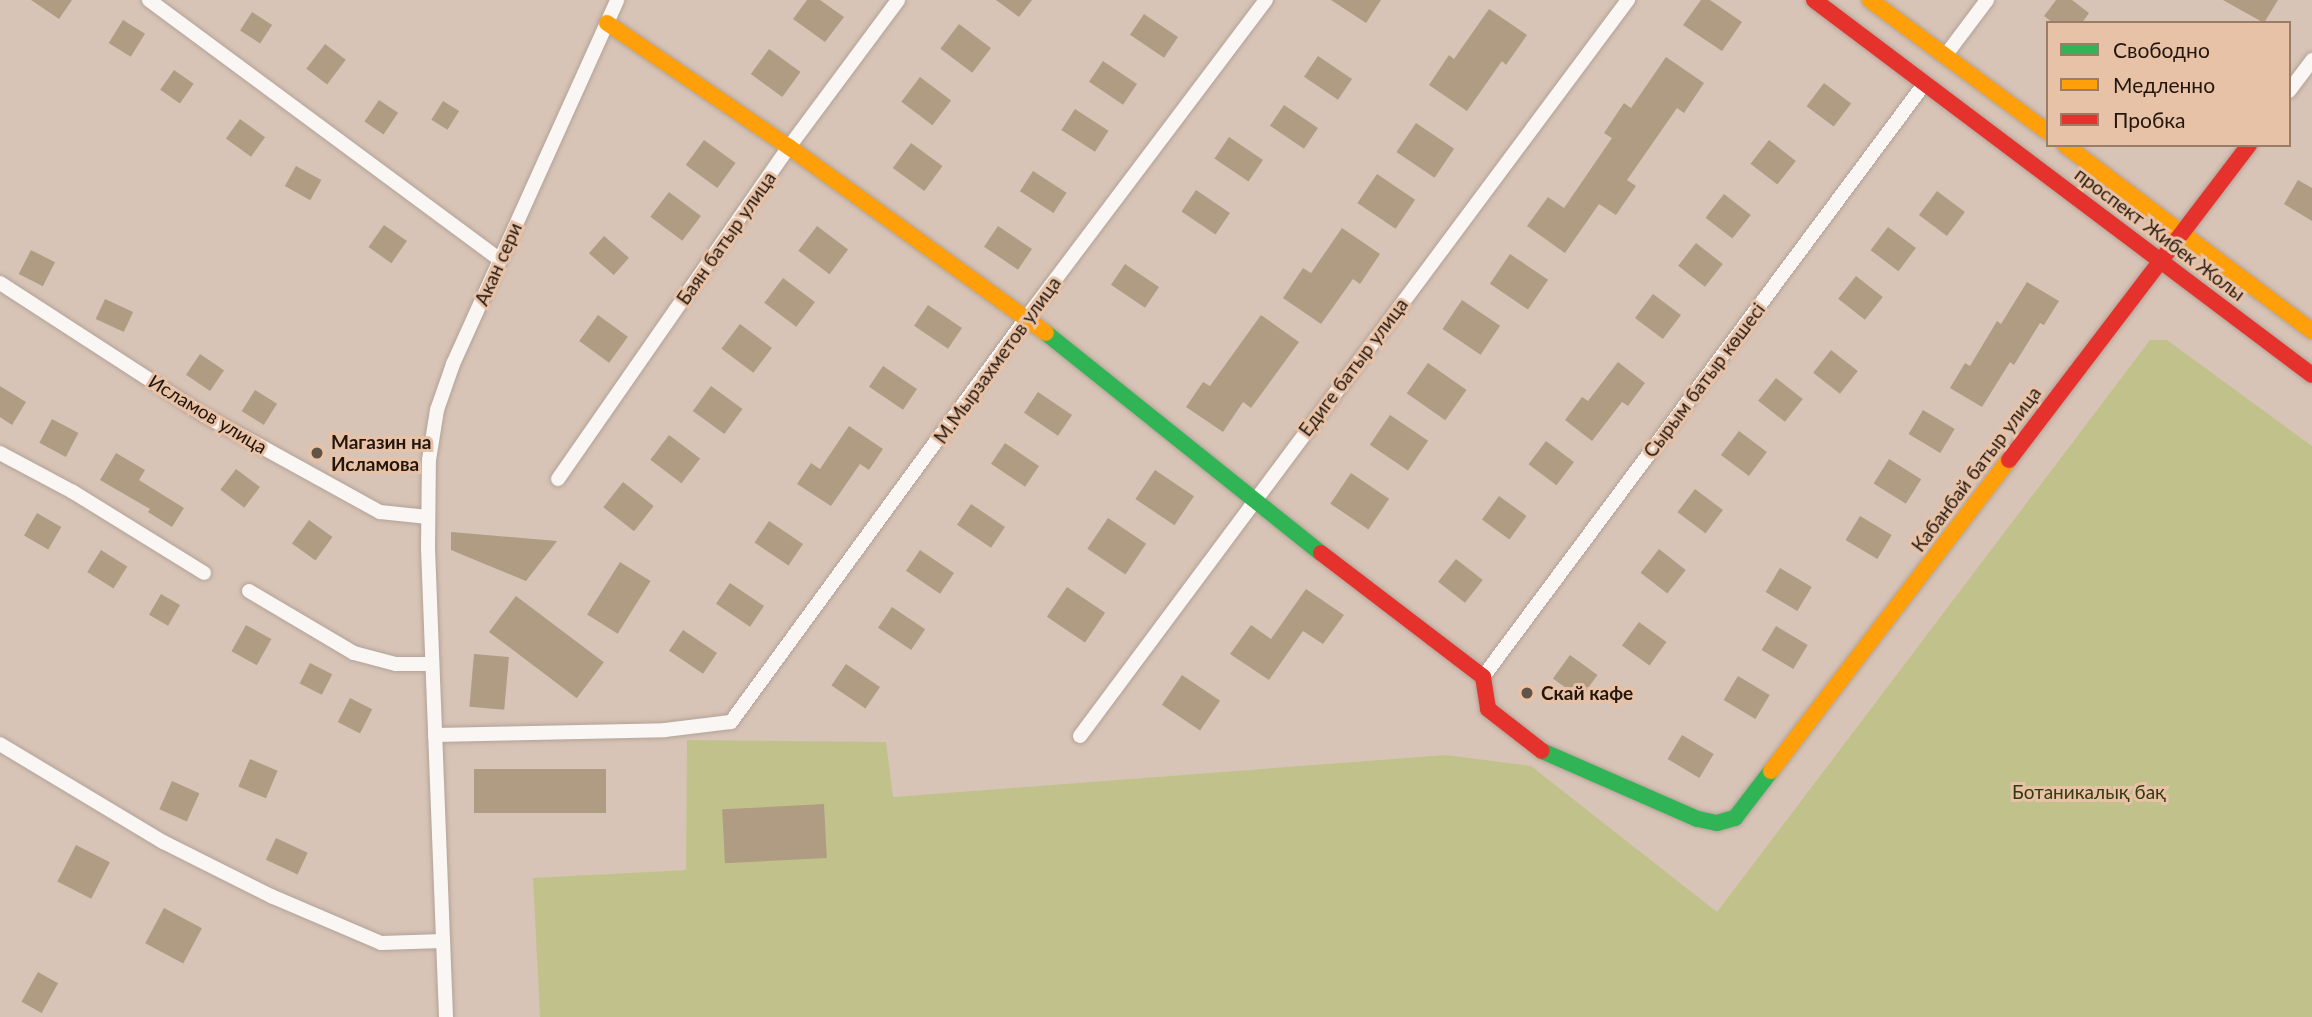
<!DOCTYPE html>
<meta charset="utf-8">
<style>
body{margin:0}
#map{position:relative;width:2312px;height:1017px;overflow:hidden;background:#d8c4b6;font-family:Lato,sans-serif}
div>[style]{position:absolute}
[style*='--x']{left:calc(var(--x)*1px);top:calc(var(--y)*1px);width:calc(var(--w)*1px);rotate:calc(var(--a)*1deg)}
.green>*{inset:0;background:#c1c28b}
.building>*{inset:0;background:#b09c82;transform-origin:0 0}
.roads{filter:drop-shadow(0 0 2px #b2a297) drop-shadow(0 0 2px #b2a297)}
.street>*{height:14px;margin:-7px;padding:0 7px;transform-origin:7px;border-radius:7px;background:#f9f6f4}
.fast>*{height:16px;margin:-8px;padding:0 8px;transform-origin:8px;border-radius:8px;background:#30b455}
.slow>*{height:16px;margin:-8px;padding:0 8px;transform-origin:8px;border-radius:8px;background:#ff9f0a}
.jam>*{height:16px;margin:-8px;padding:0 8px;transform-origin:8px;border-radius:8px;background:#e5322d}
.dots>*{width:19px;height:19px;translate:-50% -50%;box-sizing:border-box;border:4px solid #e7c2a7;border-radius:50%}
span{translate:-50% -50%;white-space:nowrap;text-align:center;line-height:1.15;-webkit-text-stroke:6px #e7c2a7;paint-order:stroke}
.street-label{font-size:19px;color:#23160c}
.poi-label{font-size:19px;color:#23160c;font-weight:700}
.left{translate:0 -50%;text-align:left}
.park-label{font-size:19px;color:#333a10}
.legend{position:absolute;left:2046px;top:21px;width:245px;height:126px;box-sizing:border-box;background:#e7c2a7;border:2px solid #997d69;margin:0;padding:9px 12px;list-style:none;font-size:21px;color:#23160c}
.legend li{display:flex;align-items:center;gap:14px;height:35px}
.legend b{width:35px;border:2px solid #997d69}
</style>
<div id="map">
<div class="green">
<i style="clip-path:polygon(2150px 340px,2167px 340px,2312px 446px,2312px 1017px,540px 1017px,533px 878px,686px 870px,687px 740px,886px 742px,893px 797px,1446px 755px,1531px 766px,1717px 912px)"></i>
</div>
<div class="building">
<i style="clip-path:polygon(31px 0,72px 0,59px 19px)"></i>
<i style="clip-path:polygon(807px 0,820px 0,844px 17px,825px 42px,793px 19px)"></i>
<i style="clip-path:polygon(996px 0,1032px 0,1019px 17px)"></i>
<i style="clip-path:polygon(1331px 0,1381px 0,1366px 23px)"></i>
<i style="clip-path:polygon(1701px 0,1710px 0,1742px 22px,1722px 51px,1683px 25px)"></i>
<i style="clip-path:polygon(2056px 0,2072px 0,2089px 13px,2082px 23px,2053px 23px,2044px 16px)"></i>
<i style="clip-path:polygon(2223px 0,2278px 0,2264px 23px)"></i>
<i style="clip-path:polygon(1489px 9px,1527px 35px,1506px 65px,1502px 61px,1467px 111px,1429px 85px,1449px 55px,1454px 59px)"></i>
<i style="left:252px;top:12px;width:24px;height:22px;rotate:33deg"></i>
<i style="left:1144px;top:14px;width:41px;height:25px;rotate:34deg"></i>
<i style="left:123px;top:20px;width:26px;height:27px;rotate:32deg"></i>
<i style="left:959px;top:24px;width:40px;height:31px;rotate:37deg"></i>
<i style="left:325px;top:44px;width:26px;height:31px;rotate:37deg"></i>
<i style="left:769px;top:49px;width:39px;height:31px;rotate:36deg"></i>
<i style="left:1318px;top:56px;width:41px;height:25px;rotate:34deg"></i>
<i style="clip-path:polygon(1666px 57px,1704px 83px,1684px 113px,1677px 108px,1627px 180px,1636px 186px,1616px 215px,1599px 204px,1565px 253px,1527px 226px,1548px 197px,1564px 208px,1612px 138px,1604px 133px,1624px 103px,1631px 108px)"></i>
<i style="left:1103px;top:61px;width:41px;height:25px;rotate:34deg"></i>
<i style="left:174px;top:70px;width:24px;height:24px;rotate:35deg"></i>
<i style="left:920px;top:77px;width:39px;height:31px;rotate:37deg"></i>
<i style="left:1824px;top:83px;width:34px;height:29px;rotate:37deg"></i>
<i style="left:379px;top:100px;width:23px;height:26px;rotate:34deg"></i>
<i style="left:443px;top:101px;width:19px;height:22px;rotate:32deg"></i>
<i style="left:1284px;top:105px;width:41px;height:25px;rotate:34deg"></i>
<i style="left:1075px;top:109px;width:40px;height:25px;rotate:33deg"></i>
<i style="left:240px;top:119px;width:31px;height:24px;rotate:36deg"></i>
<i style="left:1416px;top:123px;width:46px;height:35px;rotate:34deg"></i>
<i style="left:1229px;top:137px;width:41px;height:26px;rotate:34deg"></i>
<i style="left:704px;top:140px;width:39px;height:31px;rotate:36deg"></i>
<i style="left:1769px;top:140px;width:34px;height:30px;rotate:38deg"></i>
<i style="left:911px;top:143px;width:39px;height:31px;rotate:36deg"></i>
<i style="left:296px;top:166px;width:29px;height:23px;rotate:29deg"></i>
<i style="left:1033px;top:171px;width:40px;height:24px;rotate:33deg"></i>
<i style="left:1377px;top:174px;width:46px;height:35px;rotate:34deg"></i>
<i style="clip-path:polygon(2298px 180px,2312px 188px,2312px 221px,2284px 204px)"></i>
<i style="left:1196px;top:190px;width:41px;height:26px;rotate:34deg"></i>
<i style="left:1937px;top:191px;width:35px;height:30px;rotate:37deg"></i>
<i style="left:669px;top:192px;width:40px;height:31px;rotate:37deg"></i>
<i style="left:1724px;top:194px;width:34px;height:30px;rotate:38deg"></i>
<i style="left:384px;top:225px;width:28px;height:27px;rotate:35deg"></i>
<i style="left:817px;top:226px;width:39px;height:31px;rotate:37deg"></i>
<i style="left:998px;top:226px;width:41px;height:25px;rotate:34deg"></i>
<i style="left:1888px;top:227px;width:35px;height:29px;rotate:37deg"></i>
<i style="clip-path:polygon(1342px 228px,1380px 254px,1360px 284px,1353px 279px,1321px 324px,1283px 298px,1303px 268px,1311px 273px)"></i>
<i style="left:604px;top:236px;width:33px;height:23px;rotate:41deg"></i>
<i style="left:1696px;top:243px;width:34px;height:29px;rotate:38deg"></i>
<i style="left:31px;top:250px;width:27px;height:27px;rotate:27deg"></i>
<i style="left:1510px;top:254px;width:46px;height:36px;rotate:34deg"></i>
<i style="left:1125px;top:264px;width:41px;height:25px;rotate:34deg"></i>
<i style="left:1856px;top:276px;width:34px;height:29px;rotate:38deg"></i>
<i style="left:783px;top:278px;width:40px;height:31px;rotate:37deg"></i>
<i style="clip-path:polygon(2027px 282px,2059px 301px,2044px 325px,2040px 323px,2014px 365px,2010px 362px,1982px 407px,1950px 388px,1965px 363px,1970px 366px,1997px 321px,2001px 324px)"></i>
<i style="left:1653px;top:294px;width:35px;height:30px;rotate:37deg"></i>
<i style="left:105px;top:299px;width:31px;height:22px;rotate:25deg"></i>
<i style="left:1462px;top:300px;width:46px;height:35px;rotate:34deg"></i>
<i style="left:928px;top:305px;width:41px;height:25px;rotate:34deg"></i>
<i style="left:598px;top:315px;width:37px;height:32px;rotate:36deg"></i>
<i style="clip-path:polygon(1261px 315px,1299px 342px,1251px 408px,1243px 402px,1223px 432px,1186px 407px,1203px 382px,1210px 386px)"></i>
<i style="left:740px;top:324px;width:40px;height:31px;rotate:37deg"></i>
<i style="left:1831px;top:350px;width:34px;height:29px;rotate:38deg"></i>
<i style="left:200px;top:354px;width:29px;height:25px;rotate:34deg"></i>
<i style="clip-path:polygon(1618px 362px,1645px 383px,1628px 406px,1622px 402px,1592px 441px,1565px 420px,1582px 397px,1588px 401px)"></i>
<i style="left:1428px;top:363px;width:47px;height:37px;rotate:35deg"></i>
<i style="left:883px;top:366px;width:41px;height:25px;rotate:34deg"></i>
<i style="left:1776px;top:378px;width:34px;height:29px;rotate:38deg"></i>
<i style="clip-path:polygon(0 386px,26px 402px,12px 425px,0 417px)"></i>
<i style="left:711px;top:386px;width:39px;height:31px;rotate:36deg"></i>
<i style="left:255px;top:390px;width:26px;height:25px;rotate:32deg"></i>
<i style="left:1038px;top:392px;width:41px;height:25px;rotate:34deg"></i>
<i style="left:1923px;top:410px;width:37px;height:28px;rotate:31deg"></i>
<i style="left:1390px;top:415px;width:46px;height:36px;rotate:34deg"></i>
<i style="left:52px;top:419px;width:30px;height:27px;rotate:28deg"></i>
<i style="clip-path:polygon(849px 426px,883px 449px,869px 470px,860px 464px,831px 506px,797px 484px,811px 463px,820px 469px)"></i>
<i style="left:1739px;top:431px;width:35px;height:30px;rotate:37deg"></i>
<i style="left:669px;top:435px;width:39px;height:31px;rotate:37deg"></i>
<i style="left:1546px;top:441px;width:35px;height:29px;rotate:37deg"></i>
<i style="left:1005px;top:443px;width:41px;height:25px;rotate:34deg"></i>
<i style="clip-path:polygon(116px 453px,145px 470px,139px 480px,184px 508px,172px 527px,148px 512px,150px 509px,100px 480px)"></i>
<i style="left:1889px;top:459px;width:38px;height:29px;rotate:32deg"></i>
<i style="left:236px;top:469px;width:30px;height:26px;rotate:37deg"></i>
<i style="left:1155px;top:470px;width:47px;height:35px;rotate:34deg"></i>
<i style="left:1351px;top:473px;width:46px;height:37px;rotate:34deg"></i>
<i style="left:623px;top:482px;width:39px;height:32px;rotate:38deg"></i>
<i style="left:1695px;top:489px;width:35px;height:29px;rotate:37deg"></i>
<i style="left:1499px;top:496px;width:34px;height:29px;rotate:36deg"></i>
<i style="left:971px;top:504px;width:41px;height:25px;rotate:34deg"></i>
<i style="left:37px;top:513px;width:28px;height:26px;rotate:30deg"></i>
<i style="left:1860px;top:516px;width:37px;height:28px;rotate:31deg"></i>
<i style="left:1108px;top:518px;width:46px;height:37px;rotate:34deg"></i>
<i style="left:309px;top:520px;width:29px;height:29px;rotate:36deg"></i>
<i style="left:769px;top:521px;width:41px;height:26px;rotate:34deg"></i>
<i style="clip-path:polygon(451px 532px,557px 541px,526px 581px,451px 550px)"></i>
<i style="left:1659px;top:549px;width:34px;height:30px;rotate:38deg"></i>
<i style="left:101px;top:550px;width:31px;height:26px;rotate:32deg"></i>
<i style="left:920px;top:550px;width:41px;height:25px;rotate:34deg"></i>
<i style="left:1456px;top:559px;width:34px;height:29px;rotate:38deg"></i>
<i style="left:620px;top:562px;width:36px;height:62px;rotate:32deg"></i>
<i style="left:1780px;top:568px;width:37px;height:28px;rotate:31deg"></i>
<i style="left:730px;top:583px;width:41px;height:25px;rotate:34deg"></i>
<i style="left:1067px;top:587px;width:46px;height:36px;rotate:34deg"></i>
<i style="clip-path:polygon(1306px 589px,1344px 615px,1323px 644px,1303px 631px,1269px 680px,1230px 654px,1251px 625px,1271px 639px)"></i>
<i style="left:161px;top:594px;width:22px;height:24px;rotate:30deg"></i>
<i style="left:516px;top:596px;width:110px;height:45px;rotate:37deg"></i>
<i style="left:892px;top:607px;width:40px;height:25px;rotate:34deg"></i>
<i style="left:1639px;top:622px;width:34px;height:29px;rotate:36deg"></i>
<i style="left:246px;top:625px;width:29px;height:30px;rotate:29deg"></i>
<i style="left:1776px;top:626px;width:37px;height:28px;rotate:31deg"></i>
<i style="left:683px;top:630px;width:41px;height:25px;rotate:34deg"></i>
<i style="left:474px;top:654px;width:35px;height:53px;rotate:5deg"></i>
<i style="left:1570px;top:655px;width:34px;height:29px;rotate:36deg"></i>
<i style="left:310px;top:663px;width:25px;height:23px;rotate:27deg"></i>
<i style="left:846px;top:664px;width:41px;height:26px;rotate:34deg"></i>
<i style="left:1182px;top:675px;width:46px;height:36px;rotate:34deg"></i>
<i style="left:1738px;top:676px;width:37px;height:28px;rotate:31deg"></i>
<i style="left:350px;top:698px;width:25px;height:27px;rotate:27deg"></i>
<i style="left:1682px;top:735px;width:37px;height:28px;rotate:31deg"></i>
<i style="left:250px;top:759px;width:30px;height:30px;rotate:23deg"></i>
<i style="left:606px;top:769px;width:44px;height:132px;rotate:90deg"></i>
<i style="left:172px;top:781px;width:30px;height:31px;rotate:24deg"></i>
<i style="left:824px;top:804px;width:54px;height:102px;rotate:87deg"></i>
<i style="left:276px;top:838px;width:35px;height:24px;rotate:25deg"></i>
<i style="left:76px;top:845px;width:38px;height:41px;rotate:27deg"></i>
<i style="left:164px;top:908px;width:43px;height:40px;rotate:28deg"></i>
<i style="left:38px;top:972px;width:23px;height:34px;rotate:29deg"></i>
</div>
<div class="roads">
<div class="street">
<i style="--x:149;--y:0;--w:437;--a:36.5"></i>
<i style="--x:1945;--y:56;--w:70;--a:-53.1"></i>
<i style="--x:2289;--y:91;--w:39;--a:-53"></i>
<i style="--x:0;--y:283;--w:243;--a:32.9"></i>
<i style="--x:204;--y:415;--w:201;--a:28.9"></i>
<i style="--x:380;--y:512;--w:48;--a:5.9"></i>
<i style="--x:0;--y:453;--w:83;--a:28.1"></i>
<i style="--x:73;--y:492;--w:154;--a:31.7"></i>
<i style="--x:558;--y:479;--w:404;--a:-55.2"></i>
<i style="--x:789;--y:147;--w:183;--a:-53.4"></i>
<i style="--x:249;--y:591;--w:122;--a:30.6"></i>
<i style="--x:354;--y:653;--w:43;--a:14.7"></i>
<i style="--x:396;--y:664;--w:36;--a:0"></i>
<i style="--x:1483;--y:677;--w:740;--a:-53.35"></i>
<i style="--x:435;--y:735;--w:230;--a:-1.2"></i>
<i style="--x:665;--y:730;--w:66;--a:-6.9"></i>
<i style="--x:731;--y:722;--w:502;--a:-53.84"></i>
<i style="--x:1027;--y:317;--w:397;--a:-53"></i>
<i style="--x:1080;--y:736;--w:918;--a:-53.33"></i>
<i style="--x:0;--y:744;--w:190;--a:31"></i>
<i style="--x:163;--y:842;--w:121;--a:26.6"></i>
<i style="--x:271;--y:896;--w:120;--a:23.1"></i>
<i style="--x:381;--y:943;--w:62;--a:-1.8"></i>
<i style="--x:446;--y:1017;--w:468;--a:-92.2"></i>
<i style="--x:428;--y:549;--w:89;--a:-89.4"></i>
<i style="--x:429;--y:460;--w:51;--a:-80.9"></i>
<i style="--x:437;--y:410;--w:49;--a:-70.8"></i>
<i style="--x:453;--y:364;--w:399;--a:-65.7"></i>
</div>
<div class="fast">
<i style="--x:1046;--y:333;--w:352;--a:38.7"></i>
<i style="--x:1542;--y:751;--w:170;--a:23.6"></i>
<i style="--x:1698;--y:819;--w:19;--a:12"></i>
<i style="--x:1717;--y:823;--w:19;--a:-16"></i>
<i style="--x:1735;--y:818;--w:59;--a:-52.5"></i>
</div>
<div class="slow">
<i style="--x:1870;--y:0;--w:222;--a:36.6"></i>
<i style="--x:607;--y:23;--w:220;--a:34.3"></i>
<i style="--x:789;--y:147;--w:317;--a:35.9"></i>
<i style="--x:2065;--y:145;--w:309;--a:37"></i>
<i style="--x:1771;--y:771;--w:392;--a:-52.6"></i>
</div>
<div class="jam">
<i style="--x:1814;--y:0;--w:623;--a:36.98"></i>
<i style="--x:2009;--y:460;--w:396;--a:-52.7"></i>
<i style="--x:1321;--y:553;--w:204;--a:37.4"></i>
<i style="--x:1483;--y:677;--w:32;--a:81"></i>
<i style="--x:1488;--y:709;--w:68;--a:37.9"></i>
</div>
</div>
<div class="dots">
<i style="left:317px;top:453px;background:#625348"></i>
<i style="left:1527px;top:693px;background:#625348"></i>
</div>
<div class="street-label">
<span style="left:2160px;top:234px;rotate:37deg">проспект Жибек Жолы</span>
<span style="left:726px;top:238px;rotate:-55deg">Баян батыр улица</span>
<span style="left:498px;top:264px;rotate:-66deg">Акан сери</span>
<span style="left:997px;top:360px;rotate:-54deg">М.Мырзахметов улица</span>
<span style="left:1353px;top:367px;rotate:-53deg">Едиге батыр улица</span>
<span style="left:1704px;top:380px;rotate:-53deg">Сырым батыр көшесі</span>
<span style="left:208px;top:414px;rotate:31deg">Исламов улица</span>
<span style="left:1976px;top:469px;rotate:-53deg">Кабанбай батыр улица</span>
</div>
<div class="poi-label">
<span class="left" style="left:331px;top:453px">Магазин на<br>Исламова</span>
<span class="left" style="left:1541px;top:693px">Скай кафе</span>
</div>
<div class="park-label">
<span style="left:2089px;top:792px">Ботаникалық бақ</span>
</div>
<ul class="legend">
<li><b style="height:9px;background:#30b455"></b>Свободно</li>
<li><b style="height:9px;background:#ff9f0a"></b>Медленно</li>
<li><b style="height:9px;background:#e5322d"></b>Пробка</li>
</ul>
</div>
